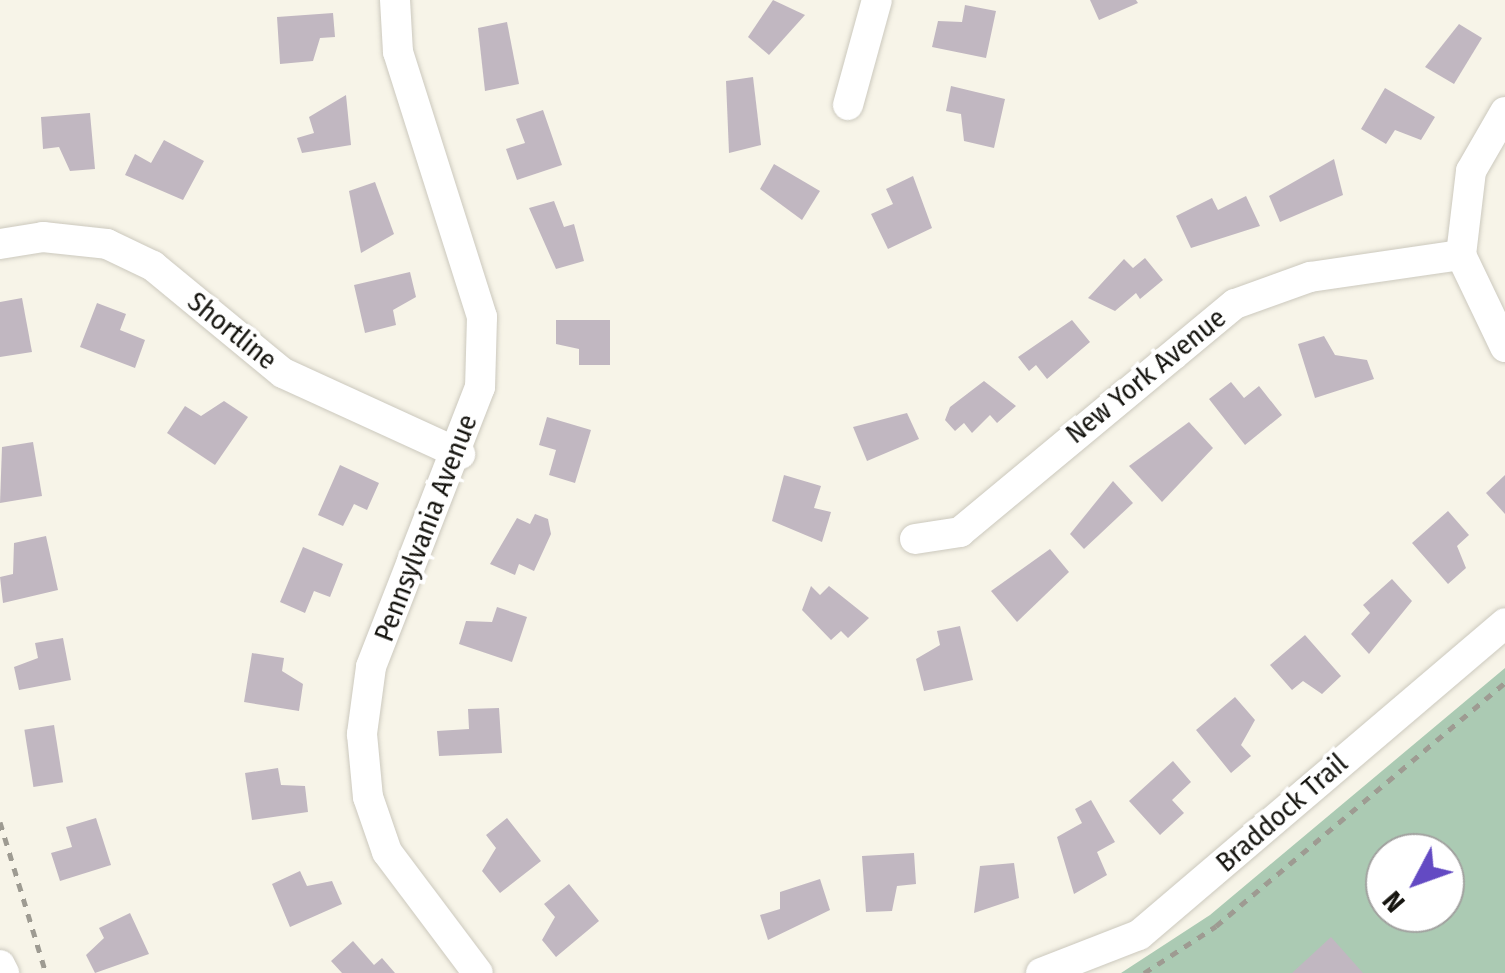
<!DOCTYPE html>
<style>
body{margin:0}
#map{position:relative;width:1505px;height:973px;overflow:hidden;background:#f7f4e8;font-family:"Fira Sans Condensed",sans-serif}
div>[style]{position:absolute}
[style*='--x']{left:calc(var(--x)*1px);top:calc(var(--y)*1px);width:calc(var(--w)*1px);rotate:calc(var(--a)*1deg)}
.green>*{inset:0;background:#abcab3}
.building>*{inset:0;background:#c1b7c1;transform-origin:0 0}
.path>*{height:5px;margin-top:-2.5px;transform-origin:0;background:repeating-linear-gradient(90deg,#9e9b92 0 8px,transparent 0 16px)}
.roads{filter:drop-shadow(0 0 2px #ccc9be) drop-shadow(0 0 2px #ccc9be)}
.minor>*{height:30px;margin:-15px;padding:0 15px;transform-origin:15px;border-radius:15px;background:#fff}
span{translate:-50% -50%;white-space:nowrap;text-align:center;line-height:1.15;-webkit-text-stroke:8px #fff;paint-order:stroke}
.street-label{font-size:28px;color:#15140f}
.north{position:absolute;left:1365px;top:833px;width:100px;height:100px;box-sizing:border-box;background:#fff;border:2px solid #a1a19f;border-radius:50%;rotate:229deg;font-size:28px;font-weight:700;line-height:40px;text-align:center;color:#15140f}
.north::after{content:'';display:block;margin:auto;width:35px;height:45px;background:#634ac3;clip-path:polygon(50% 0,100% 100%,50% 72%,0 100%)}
</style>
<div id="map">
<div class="green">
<i style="clip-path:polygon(evenodd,1505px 668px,1505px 973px,1121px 973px,1210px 915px,1505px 668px,1385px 853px,1445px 853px,1445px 913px,1385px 913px,1385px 853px)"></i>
</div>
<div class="building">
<i style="clip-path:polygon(773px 0,805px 15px,769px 55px,748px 37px)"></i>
<i style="clip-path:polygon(1090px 0,1136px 0,1138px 3px,1099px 20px)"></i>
<i style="clip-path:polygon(965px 5px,996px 11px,986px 58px,932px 47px,938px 21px,962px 22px)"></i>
<i style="clip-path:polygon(333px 13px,335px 37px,320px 38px,313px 61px,280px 64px,277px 17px)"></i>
<i style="clip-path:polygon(507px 22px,519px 84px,485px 91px,478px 28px)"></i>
<i style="clip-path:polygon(1459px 24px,1482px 38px,1454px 84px,1425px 67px)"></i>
<i style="clip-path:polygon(753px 77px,761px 145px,729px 153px,726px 81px)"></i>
<i style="clip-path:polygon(951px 86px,1005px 99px,994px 148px,964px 141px,961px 114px,946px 111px)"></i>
<i style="clip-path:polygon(1385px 88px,1435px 117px,1421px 140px,1395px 130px,1386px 144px,1361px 129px)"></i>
<i style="clip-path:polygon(346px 95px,351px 145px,302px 153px,297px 138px,314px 133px,309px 117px)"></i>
<i style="clip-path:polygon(543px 110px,562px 165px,517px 180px,506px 149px,525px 143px,516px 119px)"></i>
<i style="clip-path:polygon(90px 113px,95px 169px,70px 171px,59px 147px,43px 149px,41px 117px)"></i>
<i style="clip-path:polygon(164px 140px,204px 161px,183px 200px,125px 175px,135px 154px,151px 163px)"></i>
<i style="clip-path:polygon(1334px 159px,1343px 195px,1280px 222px,1269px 196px)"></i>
<i style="clip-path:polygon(774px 164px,820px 191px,802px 220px,760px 189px)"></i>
<i style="clip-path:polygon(913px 176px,932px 228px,888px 249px,871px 214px,893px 204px,886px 189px)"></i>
<i style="clip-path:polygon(375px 182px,394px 234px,361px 253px,349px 191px)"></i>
<i style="clip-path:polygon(1246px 196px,1260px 226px,1191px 248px,1176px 216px,1212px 198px,1218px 210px)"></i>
<i style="clip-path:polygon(554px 201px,564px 227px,574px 224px,584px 261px,556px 269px,529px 208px)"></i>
<i style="clip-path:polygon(1145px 258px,1163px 280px,1140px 299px,1136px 293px,1115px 311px,1088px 298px,1124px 259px,1133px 268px)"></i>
<i style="clip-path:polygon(410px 272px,416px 297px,393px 310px,396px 325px,365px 333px,354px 285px)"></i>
<i style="clip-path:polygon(22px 298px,32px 352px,0 357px,0 302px)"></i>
<i style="clip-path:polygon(97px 303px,126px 314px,120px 330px,145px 340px,135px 368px,80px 347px)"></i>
<i style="clip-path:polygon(556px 320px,610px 320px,610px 365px,579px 365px,579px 349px,556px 344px)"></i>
<i style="clip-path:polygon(1072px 320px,1090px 342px,1047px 379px,1036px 365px,1029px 371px,1018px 357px)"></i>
<i style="clip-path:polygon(1324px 336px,1335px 355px,1367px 360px,1374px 379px,1315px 398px,1298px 344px)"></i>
<i style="clip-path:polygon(984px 381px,1016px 406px,997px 423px,990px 415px,972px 433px,964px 423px,955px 431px,945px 420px,950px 407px)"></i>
<i style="clip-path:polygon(1231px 382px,1244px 398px,1259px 386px,1282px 415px,1245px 445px,1209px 399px)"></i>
<i style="clip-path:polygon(224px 401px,248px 417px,215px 465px,167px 433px,185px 406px,201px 416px)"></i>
<i style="clip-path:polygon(907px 413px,919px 439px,867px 461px,853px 427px)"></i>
<i style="clip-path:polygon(547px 417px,591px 430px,575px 483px,549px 475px,556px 450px,539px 445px)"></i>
<i style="clip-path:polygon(1189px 422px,1213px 448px,1162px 502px,1129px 466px)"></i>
<i style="clip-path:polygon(33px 442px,42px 496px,0 503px,2px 447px)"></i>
<i style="clip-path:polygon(340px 465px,379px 483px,367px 510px,354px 504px,343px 526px,318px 515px)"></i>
<i style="clip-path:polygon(784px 475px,821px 486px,814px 508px,831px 512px,822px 542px,772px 521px)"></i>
<i style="clip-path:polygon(1505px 475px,1505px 514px,1486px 493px)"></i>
<i style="clip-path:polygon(1113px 481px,1133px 503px,1084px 549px,1070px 534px)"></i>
<i style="clip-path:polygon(1448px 511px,1469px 535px,1457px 546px,1466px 568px,1448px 584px,1412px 543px)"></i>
<i style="clip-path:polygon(535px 514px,548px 519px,551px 534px,534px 571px,519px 564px,515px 575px,490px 564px,517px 518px,530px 524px)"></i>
<i style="clip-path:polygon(46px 536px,58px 590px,3px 603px,0 577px,13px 574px,14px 543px)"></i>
<i style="clip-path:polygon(303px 547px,343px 564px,330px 597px,314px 591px,305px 613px,280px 602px)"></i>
<i style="clip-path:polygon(1050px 549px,1069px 572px,1017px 622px,991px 591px)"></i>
<i style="clip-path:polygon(1392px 579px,1412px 601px,1369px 654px,1351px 634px,1370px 613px,1363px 605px)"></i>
<i style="clip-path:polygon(811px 586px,820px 595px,829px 586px,869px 618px,848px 638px,841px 631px,831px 640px,802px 610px)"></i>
<i style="clip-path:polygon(497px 607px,527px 617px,512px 662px,459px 644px,466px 621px,492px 622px)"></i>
<i style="clip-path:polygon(960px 626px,973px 680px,924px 691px,916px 659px,940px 645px,937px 631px)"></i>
<i style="clip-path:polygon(1305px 635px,1341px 676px,1322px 694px,1303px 681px,1292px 690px,1270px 665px)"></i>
<i style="clip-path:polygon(63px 638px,71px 680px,19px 690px,14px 667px,38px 658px,35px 643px)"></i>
<i style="clip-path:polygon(252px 653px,284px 658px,282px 671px,303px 684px,299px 711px,244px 702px)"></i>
<i style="clip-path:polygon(1235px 697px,1255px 720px,1241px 745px,1251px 756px,1231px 773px,1196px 730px)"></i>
<i style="clip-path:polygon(499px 708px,502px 753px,439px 756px,437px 731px,469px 729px,468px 709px)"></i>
<i style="left:54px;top:725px;width:58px;height:30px;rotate:81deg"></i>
<i style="clip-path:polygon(1173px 761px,1191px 782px,1172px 800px,1184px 813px,1160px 835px,1129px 801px)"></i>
<i style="clip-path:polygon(278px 768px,281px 785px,305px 786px,308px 812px,252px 820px,245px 773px)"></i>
<i style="clip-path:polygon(1091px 800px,1115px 842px,1097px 852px,1107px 875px,1074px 894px,1057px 837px,1082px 823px,1075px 809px)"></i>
<i style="clip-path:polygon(96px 818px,111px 865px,60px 881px,51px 853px,72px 847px,66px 827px)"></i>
<i style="clip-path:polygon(507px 818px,541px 861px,500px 893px,482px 871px,496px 848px,486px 835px)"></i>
<i style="clip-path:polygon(914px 853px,916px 884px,897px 886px,892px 911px,866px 912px,862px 856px)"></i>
<i style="clip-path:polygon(1014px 863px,1019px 898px,974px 913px,980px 866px)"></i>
<i style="clip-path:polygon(300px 871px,307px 886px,332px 881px,342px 904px,290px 927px,272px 884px)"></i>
<i style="clip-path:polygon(820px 879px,830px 910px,768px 940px,760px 915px,780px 909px,780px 892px)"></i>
<i style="clip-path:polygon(569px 884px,599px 921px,556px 957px,542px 940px,555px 917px,544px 904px)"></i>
<i style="clip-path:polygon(130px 913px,149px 954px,95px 973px,86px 955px,104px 938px,99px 928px)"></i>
<i style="clip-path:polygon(1331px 937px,1363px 973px,1292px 973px)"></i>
<i style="clip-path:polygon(353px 941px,374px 965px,382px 958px,395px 973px,342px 973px,331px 961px)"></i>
</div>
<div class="path">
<i style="--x:0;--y:822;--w:158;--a:73.1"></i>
<i style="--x:1144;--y:973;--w:86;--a:-33.1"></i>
<i style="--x:1216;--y:926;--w:378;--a:-40.1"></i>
</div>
<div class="roads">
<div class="minor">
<i style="--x:395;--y:0;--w:52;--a:86.7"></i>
<i style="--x:398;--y:52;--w:278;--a:72.4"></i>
<i style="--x:482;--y:317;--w:70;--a:91.6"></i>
<i style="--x:480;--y:387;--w:300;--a:111.3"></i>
<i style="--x:371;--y:667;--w:68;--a:97.7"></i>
<i style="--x:362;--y:734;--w:63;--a:84.6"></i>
<i style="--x:368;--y:797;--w:58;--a:70.9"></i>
<i style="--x:387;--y:852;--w:151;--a:53.1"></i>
<i style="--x:848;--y:105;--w:109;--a:-74.6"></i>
<i style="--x:1505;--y:112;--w:68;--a:120"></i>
<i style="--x:1471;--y:171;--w:85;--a:96.8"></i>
<i style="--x:1461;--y:255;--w:102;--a:64.4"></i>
<i style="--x:0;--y:244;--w:44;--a:-9.2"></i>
<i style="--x:43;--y:237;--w:64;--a:6.2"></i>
<i style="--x:107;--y:244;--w:51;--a:25.6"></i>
<i style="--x:153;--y:266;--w:168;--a:39.5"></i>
<i style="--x:283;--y:373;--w:195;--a:24.6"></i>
<i style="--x:915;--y:539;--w:46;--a:-8.8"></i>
<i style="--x:960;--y:532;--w:357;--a:-39.7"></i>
<i style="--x:1235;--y:304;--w:80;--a:-19.8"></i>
<i style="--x:1310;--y:277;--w:153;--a:-8.3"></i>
<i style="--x:0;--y:965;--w:9;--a:63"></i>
<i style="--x:1041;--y:973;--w:105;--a:-21.2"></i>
<i style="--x:1139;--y:935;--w:481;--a:-40.4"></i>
</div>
</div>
<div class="street-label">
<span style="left:232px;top:331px;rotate:39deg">Shortline</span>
<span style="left:1146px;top:376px;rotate:-39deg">New York Avenue</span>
<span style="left:426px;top:528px;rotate:-69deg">Pennsylvania Avenue</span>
<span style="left:1282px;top:813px;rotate:-41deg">Braddock Trail</span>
</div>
<div class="north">N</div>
</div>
